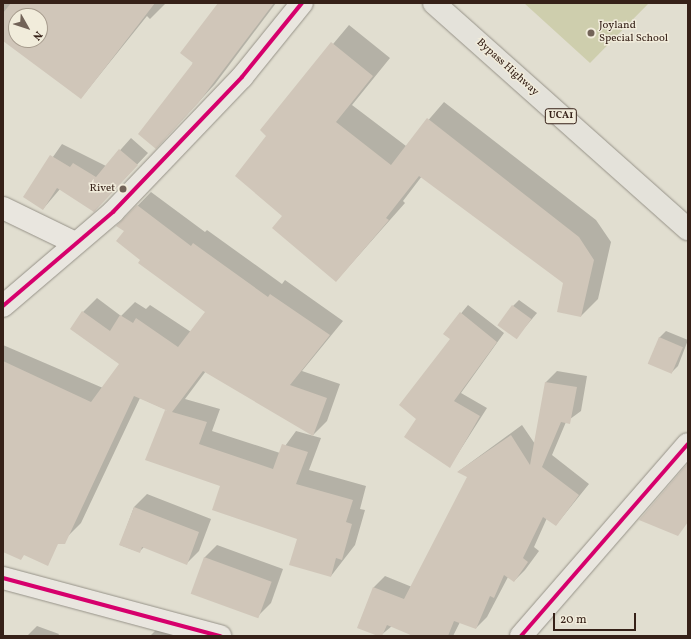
<!DOCTYPE html>
<style>
body{margin:0}
#map{position:relative;width:691px;height:639px;overflow:hidden;background:#e1ded0;font-family:Vollkorn,serif}
div>[style]{position:absolute}
[style*='--x']{left:calc(var(--x)*1px);top:calc(var(--y)*1px);width:calc(var(--w)*1px);rotate:calc(var(--a)*1deg)}
.green>*{inset:0;background:#cecead}
.shadow>*{inset:0;background:#0003}
.building>*{inset:0;background:#d0c6b9;transform-origin:0 0}
.roads{filter:drop-shadow(0 0 1px #969288) drop-shadow(0 0 1px #969288)}
.minor>*{height:22px;margin:-11px;padding:0 11px;transform-origin:11px;border-radius:11px;background:#e9e6df}
.major>*{height:22px;margin:-11px;padding:0 11px;transform-origin:11px;border-radius:11px;background:#e4e2da}
.cycleway>*{height:4px;margin:-2px;padding:0 2px;transform-origin:2px;border-radius:2px;background:#d6006c}
.dots>*{width:11px;height:11px;translate:-50% -50%;box-sizing:border-box;border:2px solid #f1ecdb;border-radius:50%}
span{translate:-50% -50%;white-space:nowrap;text-align:center;line-height:1.15;-webkit-text-stroke:3px #f1ecdb;paint-order:stroke}
.shield-label span{padding:1px 3px;background:#f1ecdb;border:1px solid;border-radius:3px;-webkit-text-stroke-width:0}
.shield-label{font-size:10px;color:#362118;font-weight:700}
.poi-label{font-size:11px;color:#362118}
.left{translate:0 -50%;text-align:left}
.right{translate:-100% -50%;text-align:right}
.street-label{font-size:11px;color:#362118}
.frame{position:absolute;inset:0;border:4px solid #362118;pointer-events:none}
.north{position:absolute;left:8px;top:8px;width:40px;height:40px;box-sizing:border-box;background:#f1ecdb;border:1px solid #a69b8d;border-radius:50%;rotate:129deg;font-size:11px;font-weight:700;line-height:16px;text-align:center;color:#362118}
.north::after{content:'';display:block;margin:auto;width:14px;height:18px;background:#726358;clip-path:polygon(50% 0,100% 100%,50% 72%,0 100%)}
.scale{position:absolute;left:553px;top:613px;width:83px;height:18px;box-sizing:border-box;border:2px solid #362118;border-top:0;padding-left:5px;font-size:12px;line-height:14px;white-space:nowrap;color:#362118;-webkit-text-stroke:3px #f1ecdb;paint-order:stroke}
</style>
<div id="map">
<div class="green">
<i style="clip-path:polygon(524px 3px,649px 3px,590px 63px)"></i>
</div>
<div class="shadow">
<i style="clip-path:polygon(evenodd,3px 3px,166px 3px,150px 19px,147px 16px,81px 98px,3px 36px,3px 3px,16px 16px,40px 16px,40px 40px,16px 40px,16px 16px)"></i>
<i style="clip-path:polygon(219px 3px,276px 3px,215px 84px,156px 148px)"></i>
<i style="clip-path:polygon(349px 25px,390px 58px,352px 105px,406px 146px,444px 102px,596px 220px,611px 242px,598px 299px,581px 316px,564px 282px,422px 176px,403px 201px,405px 203px,336px 281px,284px 216px,267px 136px,261px 130px)"></i>
<i style="clip-path:polygon(131px 138px,148px 153px,105px 199px,60px 189px,43px 209px,25px 197px,62px 144px,106px 166px)"></i>
<i style="clip-path:polygon(151px 192px,205px 232px,207px 230px,282px 284px,285px 280px,343px 321px,302px 371px,340px 384px,327px 421px,313px 435px,206px 371px,185px 399px,220px 409px,212px 431px,280px 453px,296px 431px,321px 438px,309px 470px,366px 486px,360px 509px,365px 510px,355px 545px,331px 576px,298px 539px,221px 485px,167px 410px,140px 398px,81px 523px,68px 536px,3px 551px,3px 345px,103px 388px,121px 363px,83px 312px,97px 298px,121px 316px,135px 302px,146px 309px,150px 305px,191px 332px,206px 312px,142px 260px,125px 231px,118px 226px)"></i>
<i style="clip-path:polygon(519px 300px,537px 313px,516px 338px,513px 306px)"></i>
<i style="clip-path:polygon(468px 305px,504px 333px,461px 393px,487px 408px,450px 466px,418px 419px,451px 339px,444px 334px)"></i>
<i style="clip-path:polygon(666px 331px,688px 340px,678px 366px,672px 372px,659px 338px)"></i>
<i style="clip-path:polygon(557px 371px,587px 376px,581px 411px,566px 422px,552px 455px,589px 484px,556px 525px,547px 518px,534px 547px,539px 551px,525px 570px,514px 581px,508px 577px,487px 617px,476px 628px,460px 622px,453px 636px,415px 636px,392px 626px,380px 636px,358px 627px,374px 587px,385px 576px,412px 587px,468px 477px,459px 471px,522px 425px,535px 444px,546px 382px)"></i>
<i style="clip-path:polygon(147px 494px,211px 519px,199px 551px,187px 563px,144px 547px,139px 552px,120px 545px,134px 507px)"></i>
<i style="clip-path:polygon(217px 545px,283px 569px,271px 603px,258px 616px,204px 558px)"></i>
<i style="clip-path:polygon(162px 624px,192px 636px,150px 636px)"></i>
<i style="clip-path:polygon(37px 626px,59px 634px,58px 636px,27px 636px)"></i>
</div>
<div class="building">
<i style="clip-path:polygon(evenodd,11px 3px,155px 3px,81px 99px,3px 41px,3px 13px,11px 3px,16px 16px,40px 16px,40px 40px,16px 40px,16px 16px)"></i>
<i style="clip-path:polygon(218px 3px,274px 3px,199px 102px,156px 149px,138px 134px,193px 63px,180px 53px)"></i>
<i style="clip-path:polygon(331px 42px,373px 76px,336px 122px,391px 165px,427px 118px,579px 237px,594px 260px,581px 317px,557px 312px,563px 283px,419px 176px,386px 218px,389px 220px,336px 282px,272px 228px,282px 216px,235px 176px,266px 136px,260px 130px)"></i>
<i style="clip-path:polygon(119px 149px,138px 165px,94px 212px,57px 188px,43px 210px,23px 197px,50px 155px,70px 167px,73px 163px,96px 177px)"></i>
<i style="clip-path:polygon(137px 205px,191px 246px,193px 243px,268px 297px,270px 294px,330px 335px,290px 385px,327px 398px,313px 436px,203px 371px,172px 412px,207px 422px,199px 444px,273px 469px,282px 444px,308px 452px,296px 484px,353px 500px,346px 522px,352px 524px,342px 560px,336px 558px,331px 577px,289px 565px,297px 539px,212px 510px,220px 486px,145px 460px,165px 410px,168px 411px,134px 396px,65px 544px,58px 544px,48px 566px,24px 555px,21px 560px,3px 552px,3px 361px,91px 402px,119px 364px,70px 329px,82px 311px,110px 331px,120px 315px,133px 323px,136px 318px,178px 347px,205px 312px,138px 263px,140px 260px,116px 241px,124px 231px,116px 226px)"></i>
<i style="left:512px;top:305px;width:24px;height:25px;rotate:36deg"></i>
<i style="clip-path:polygon(460px 312px,497px 342px,454px 401px,480px 416px,450px 468px,404px 437px,416px 419px,399px 405px,450px 339px,443px 334px)"></i>
<i style="left:659px;top:337px;width:26px;height:29px;rotate:23deg"></i>
<i style="clip-path:polygon(545px 382px,577px 387px,570px 424px,561px 422px,542px 467px,579px 495px,556px 526px,543px 517px,523px 558px,528px 562px,514px 582px,504px 575px,494px 598px,490px 596px,476px 629px,454px 621px,448px 636px,413px 636px,387px 625px,382px 636px,378px 636px,357px 628px,373px 587px,404px 599px,467px 477px,457px 472px,511px 435px,530px 465px)"></i>
<i style="clip-path:polygon(688px 463px,688px 522px,678px 536px,639px 520px)"></i>
<i style="clip-path:polygon(134px 507px,199px 532px,187px 565px,142px 547px,140px 553px,119px 545px)"></i>
<i style="left:204px;top:557px;width:72px;height:39px;rotate:20deg"></i>
</div>
<div class="roads">
<div class="minor">
<i style="--x:3;--y:208;--w:80;--a:25.9"></i>
<i style="--x:3;--y:306;--w:145;--a:-40.5"></i>
<i style="--x:113;--y:212;--w:187;--a:-46.3"></i>
<i style="--x:242;--y:77;--w:95;--a:-51"></i>
<i style="--x:3;--y:578;--w:225;--a:15"></i>
<i style="--x:521;--y:636;--w:254;--a:-49"></i>
</div>
<div class="major">
<i style="--x:434;--y:3;--w:340;--a:41.7"></i>
</div>
</div>
<div class="cycleway">
<i style="--x:3;--y:306;--w:145;--a:-40.5"></i>
<i style="--x:113;--y:212;--w:187;--a:-46.3"></i>
<i style="--x:242;--y:77;--w:95;--a:-51"></i>
<i style="--x:3;--y:578;--w:225;--a:15"></i>
<i style="--x:521;--y:636;--w:254;--a:-49"></i>
</div>
<div class="dots">
<i style="left:591px;top:33px;background:#726358"></i>
<i style="left:123px;top:189px;background:#726358"></i>
</div>
<div class="shield-label">
<span style="left:561px;top:116px">UCA1</span>
</div>
<div class="poi-label">
<span class="left" style="left:599px;top:33px">Joyland<br>Special School</span>
<span class="right" style="left:115px;top:189px">Rivet</span>
</div>
<div class="street-label">
<span style="left:507px;top:68px;rotate:42deg">Bypass Highway</span>
</div>
<div class="frame"></div>
<div class="north">N</div>
<div class="scale">20 m</div>
</div>
